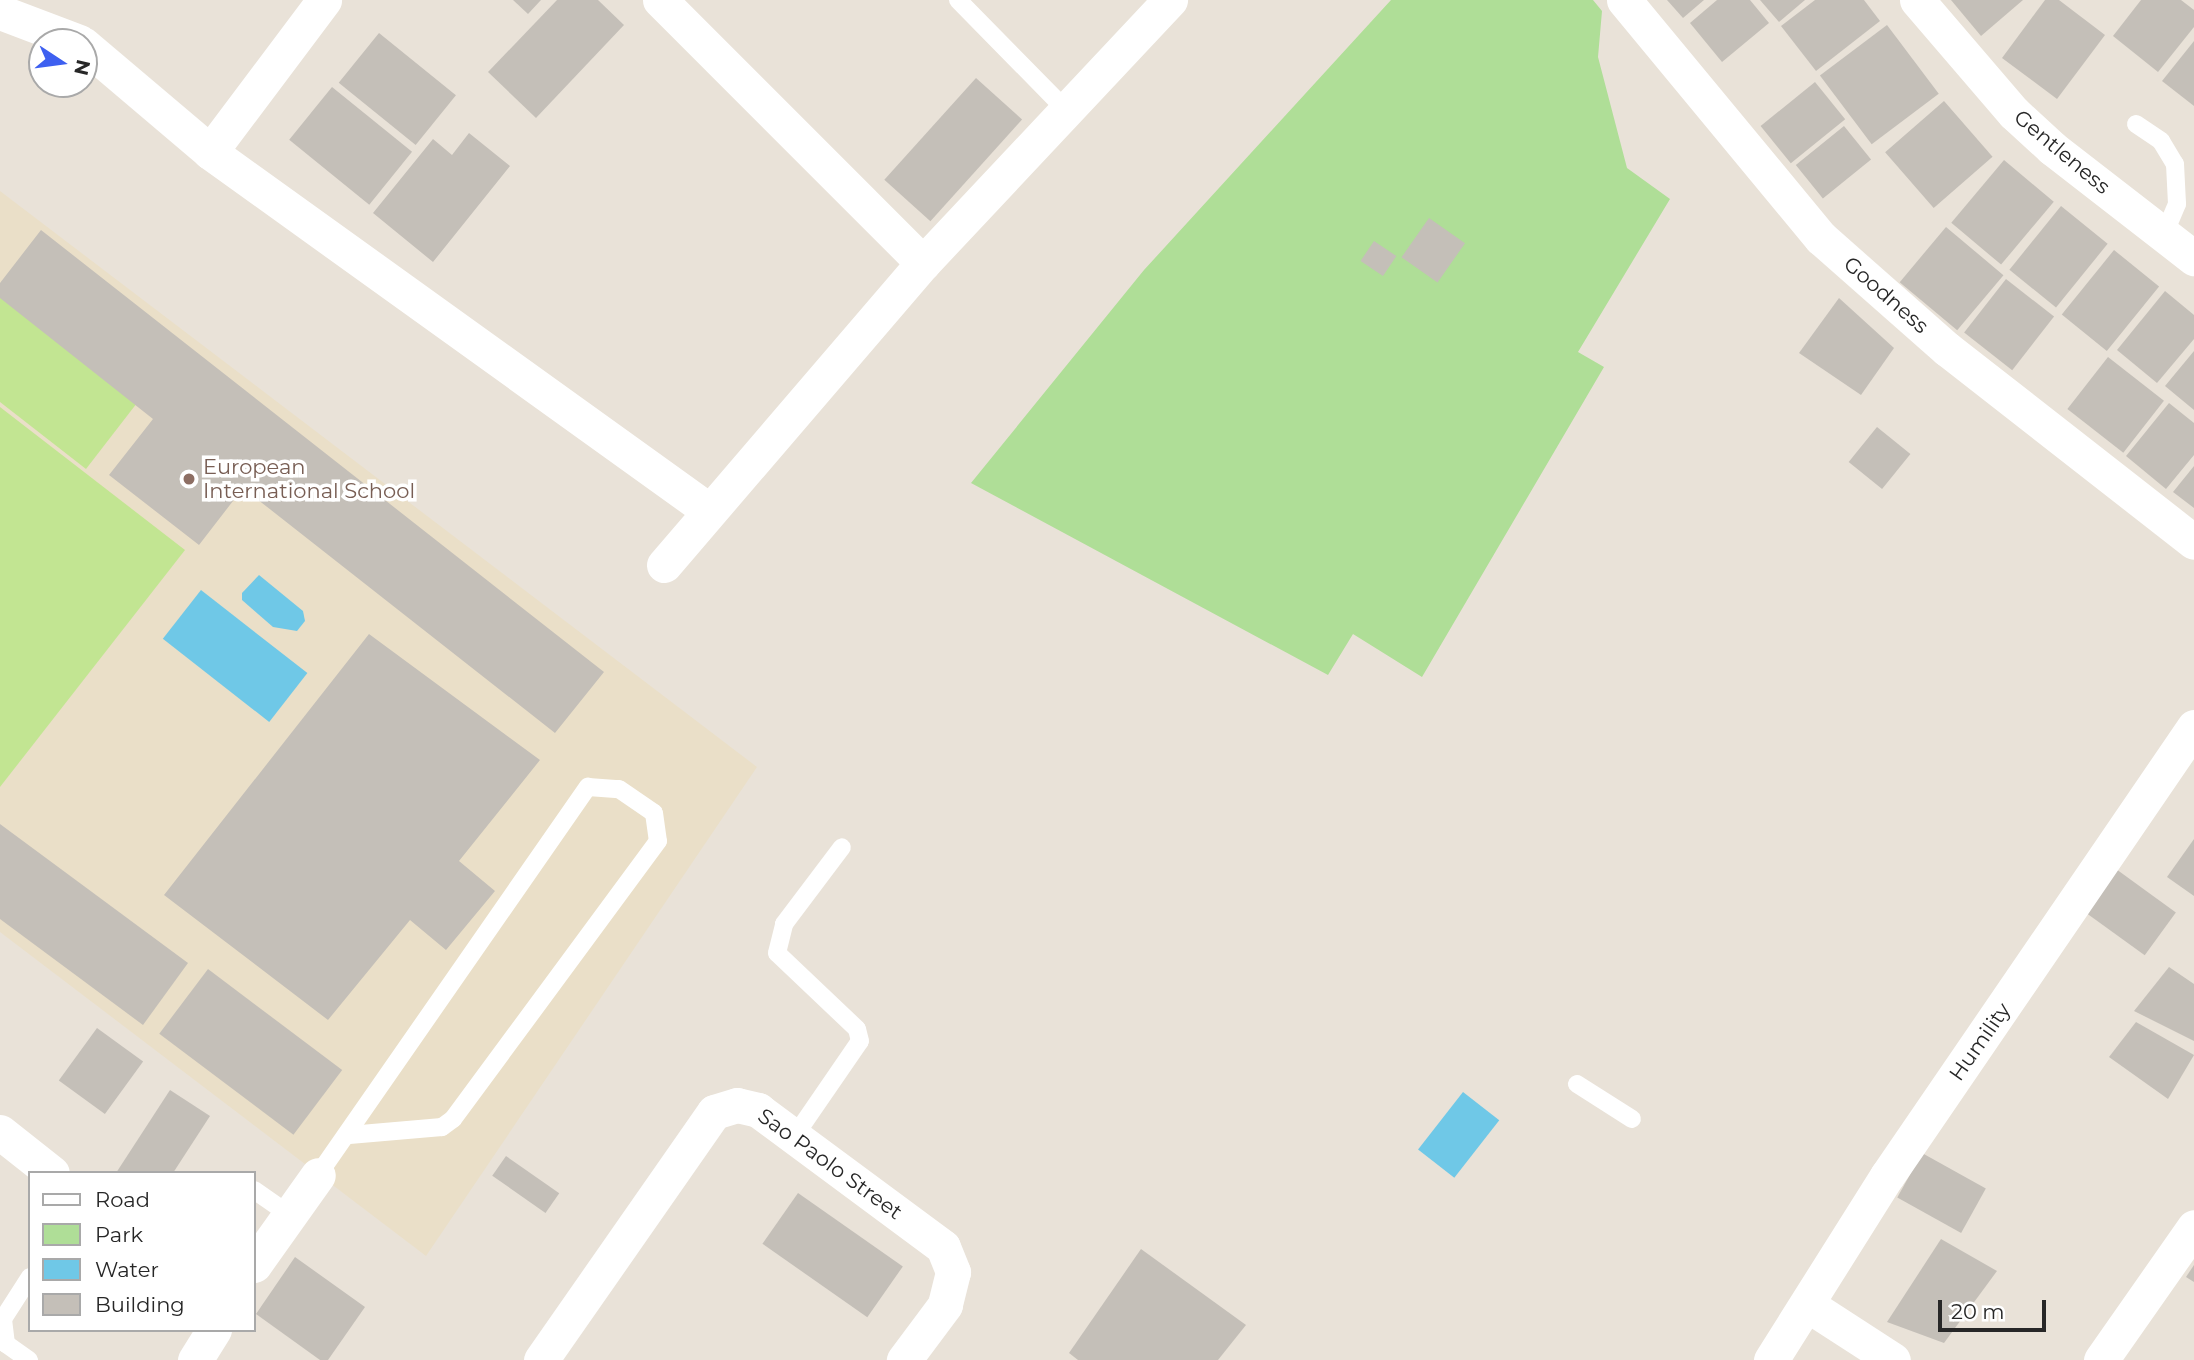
<!DOCTYPE html>
<style>
body{margin:0}
#map{position:relative;width:2194px;height:1360px;overflow:hidden;background:#e9e2d8;font-family:Montserrat,sans-serif}
div>[style]{position:absolute}
[style*='--x']{left:calc(var(--x)*1px);top:calc(var(--y)*1px);width:calc(var(--w)*1px);rotate:calc(var(--a)*1deg)}
.education>*{inset:0;background:#eadfc8}
.green>*{inset:0;background:#afde97}
.pitch>*{inset:0;background:#c2e592}
.water>*{inset:0;background:#6fc8e7;transform-origin:0 0}
.building>*{inset:0;background:#c4bfb8;transform-origin:0 0}
.lane>*{height:18px;margin:-9px;padding:0 9px;transform-origin:9px;border-radius:9px;background:#fff}
.street>*{height:35px;margin:-17.5px;padding:0 17.5px;transform-origin:17.5px;border-radius:17.5px;background:#fff}
.dots>*{width:19px;height:19px;translate:-50% -50%;box-sizing:border-box;border:4px solid #fff;border-radius:50%}
span{translate:-50% -50%;white-space:nowrap;text-align:center;line-height:1.15;-webkit-text-stroke:7px #fff;paint-order:stroke}
.street-label{font-size:21px;color:#272727}
.education-label{font-size:21px;color:#785e54}
.left{translate:0 -50%;text-align:left}
.legend{position:absolute;left:28px;top:1171px;width:228px;height:161px;box-sizing:border-box;background:#fff;border:2px solid #a9a9a9;margin:0;padding:9px 12px;list-style:none;font-size:21px;color:#272727}
.legend li{display:flex;align-items:center;gap:14px;height:35px}
.legend b{width:35px;border:2px solid #a9a9a9}
.north{position:absolute;left:28px;top:28px;width:70px;height:70px;box-sizing:border-box;background:#fff;border:2px solid #a9a9a9;border-radius:50%;rotate:103deg;font-size:19px;font-weight:700;line-height:28px;text-align:center;color:#272727}
.north::after{content:'';display:block;margin:auto;width:24px;height:32px;background:#3e60f0;clip-path:polygon(50% 0,100% 100%,50% 72%,0 100%)}
.scale{position:absolute;left:1938px;top:1300px;width:108px;height:32px;box-sizing:border-box;border:4px solid #272727;border-top:0;padding-left:9px;font-size:21px;line-height:24px;white-space:nowrap;color:#272727;-webkit-text-stroke:5px #fff;paint-order:stroke}
</style>
<div id="map">
<div class="education">
<i style="clip-path:polygon(0 191px,757px 767px,426px 1256px,0 932px)"></i>
</div>
<div class="green">
<i style="clip-path:polygon(1391px 0,1593px 0,1602px 11px,1598px 57px,1627px 168px,1670px 199px,1578px 352px,1604px 367px,1422px 677px,1353px 634px,1328px 675px,971px 483px,1144px 270px)"></i>
</div>
<div class="pitch">
<i style="clip-path:polygon(0 296px,137px 403px,86px 469px,0 402px)"></i>
<i style="clip-path:polygon(0 407px,185px 550px,0 787px)"></i>
</div>
<div class="water">
<i style="clip-path:polygon(259px 575px,303px 611px,305px 621px,297px 631px,273px 627px,242px 600px,242px 593px)"></i>
<i style="left:201px;top:590px;width:135px;height:62px;rotate:38deg"></i>
<i style="left:1463px;top:1092px;width:46px;height:73px;rotate:38deg"></i>
</div>
<div class="building">
<i style="clip-path:polygon(513px 0,541px 0,528px 14px)"></i>
<i style="clip-path:polygon(557px 0,598px 0,624px 25px,536px 118px,488px 72px)"></i>
<i style="clip-path:polygon(1667px 0,1704px 0,1683px 18px)"></i>
<i style="clip-path:polygon(1717px 0,1750px 0,1769px 23px,1722px 62px,1690px 23px)"></i>
<i style="clip-path:polygon(1760px 0,1805px 0,1779px 22px)"></i>
<i style="clip-path:polygon(1815px 0,1864px 0,1880px 21px,1816px 71px,1781px 26px)"></i>
<i style="clip-path:polygon(1951px 0,2023px 0,1981px 36px)"></i>
<i style="clip-path:polygon(2045px 0,2059px 0,2105px 35px,2057px 99px,2002px 58px)"></i>
<i style="clip-path:polygon(2141px 0,2181px 0,2194px 10px,2194px 27px,2158px 72px,2113px 36px)"></i>
<i style="left:1887px;top:25px;width:86px;height:84px;rotate:53deg"></i>
<i style="left:379px;top:33px;width:99px;height:64px;rotate:39deg"></i>
<i style="clip-path:polygon(2194px 41px,2194px 106px,2162px 81px)"></i>
<i style="left:976px;top:78px;width:62px;height:137px;rotate:42deg"></i>
<i style="left:1815px;top:82px;width:48px;height:70px;rotate:51deg"></i>
<i style="left:332px;top:87px;width:103px;height:68px;rotate:39deg"></i>
<i style="left:1944px;top:101px;width:74px;height:78px;rotate:49deg"></i>
<i style="left:1844px;top:126px;width:43px;height:62px;rotate:51deg"></i>
<i style="clip-path:polygon(469px 133px,510px 166px,433px 262px,373px 213px,433px 139px,452px 155px)"></i>
<i style="left:2004px;top:160px;width:65px;height:82px;rotate:40deg"></i>
<i style="left:2061px;top:206px;width:60px;height:82px;rotate:39deg"></i>
<i style="left:1429px;top:218px;width:44px;height:48px;rotate:35deg"></i>
<i style="left:1946px;top:227px;width:75px;height:72px;rotate:40deg"></i>
<i style="clip-path:polygon(41px 230px,604px 672px,555px 733px,243px 488px,199px 545px,109px 475px,153px 419px,0 298px,0 283px)"></i>
<i style="left:1374px;top:241px;width:27px;height:24px;rotate:34deg"></i>
<i style="left:2114px;top:250px;width:58px;height:83px;rotate:39deg"></i>
<i style="left:2006px;top:279px;width:61px;height:68px;rotate:38deg"></i>
<i style="clip-path:polygon(2165px 291px,2194px 315px,2194px 339px,2157px 383px,2117px 350px)"></i>
<i style="clip-path:polygon(1839px 298px,1894px 348px,1861px 395px,1799px 353px)"></i>
<i style="clip-path:polygon(2194px 351px,2194px 410px,2165px 386px)"></i>
<i style="left:2108px;top:357px;width:71px;height:66px;rotate:38deg"></i>
<i style="clip-path:polygon(2169px 403px,2194px 423px,2194px 455px,2166px 489px,2126px 456px)"></i>
<i style="left:1877px;top:427px;width:43px;height:45px;rotate:39deg"></i>
<i style="clip-path:polygon(2194px 466px,2194px 508px,2173px 492px)"></i>
<i style="clip-path:polygon(369px 634px,540px 760px,459px 861px,495px 891px,446px 950px,410px 920px,328px 1020px,164px 895px)"></i>
<i style="clip-path:polygon(0 824px,188px 963px,143px 1025px,0 919px)"></i>
<i style="clip-path:polygon(2194px 839px,2194px 896px,2167px 877px)"></i>
<i style="left:2116px;top:869px;width:74px;height:53px;rotate:36deg"></i>
<i style="clip-path:polygon(2169px 967px,2194px 984px,2194px 1041px,2134px 1011px)"></i>
<i style="left:208px;top:969px;width:168px;height:81px;rotate:37deg"></i>
<i style="clip-path:polygon(2136px 1022px,2194px 1055px,2168px 1099px,2109px 1057px)"></i>
<i style="left:97px;top:1028px;width:57px;height:65px;rotate:36deg"></i>
<i style="clip-path:polygon(170px 1090px,210px 1116px,173px 1173px,116px 1173px)"></i>
<i style="left:1922px;top:1153px;width:73px;height:51px;rotate:29deg"></i>
<i style="left:506px;top:1156px;width:65px;height:24px;rotate:35deg"></i>
<i style="left:798px;top:1193px;width:128px;height:62px;rotate:35deg"></i>
<i style="clip-path:polygon(1941px 1239px,1997px 1271px,1944px 1343px,1887px 1322px)"></i>
<i style="clip-path:polygon(1141px 1249px,1246px 1325px,1218px 1360px,1078px 1360px,1069px 1353px)"></i>
<i style="clip-path:polygon(295px 1257px,365px 1307px,328px 1360px,320px 1360px,256px 1314px)"></i>
<i style="clip-path:polygon(2194px 1265px,2194px 1282px,2186px 1277px)"></i>
</div>
<div class="lane">
<i style="--x:958;--y:0;--w:154;--a:45.5"></i>
<i style="--x:2136;--y:124;--w:30;--a:34"></i>
<i style="--x:2161;--y:141;--w:27;--a:59"></i>
<i style="--x:2175;--y:164;--w:40;--a:87.1"></i>
<i style="--x:2177;--y:204;--w:33;--a:113"></i>
<i style="--x:1577;--y:1084;--w:65;--a:32.5"></i>
<i style="--x:794;--y:1137;--w:116;--a:-55.5"></i>
<i style="--x:860;--y:1041;--w:12;--a:-104"></i>
<i style="--x:857;--y:1029;--w:110;--a:-136.5"></i>
<i style="--x:777;--y:953;--w:30;--a:-76"></i>
<i style="--x:784;--y:924;--w:96;--a:-53"></i>
<i style="--x:318;--y:1175;--w:473;--a:-55.2"></i>
<i style="--x:588;--y:787;--w:31;--a:4"></i>
<i style="--x:619;--y:789;--w:42;--a:34.4"></i>
<i style="--x:654;--y:813;--w:28;--a:82"></i>
<i style="--x:658;--y:841;--w:345;--a:126.4"></i>
<i style="--x:453;--y:1119;--w:14;--a:144"></i>
<i style="--x:442;--y:1127;--w:93;--a:175.1"></i>
<i style="--x:254;--y:1190;--w:44;--a:34.8"></i>
<i style="--x:29;--y:1360;--w:28;--a:-145"></i>
<i style="--x:6;--y:1344;--w:25;--a:-97"></i>
<i style="--x:3;--y:1319;--w:50;--a:-57.3"></i>
</div>
<div class="street">
<i style="--x:660;--y:0;--w:372;--a:45"></i>
<i style="--x:1624;--y:0;--w:309;--a:50.4"></i>
<i style="--x:1821;--y:238;--w:168;--a:41.4"></i>
<i style="--x:1947;--y:349;--w:313;--a:38"></i>
<i style="--x:1917;--y:0;--w:149;--a:49.4"></i>
<i style="--x:2014;--y:113;--w:52;--a:42.6"></i>
<i style="--x:2052;--y:148;--w:180;--a:37.8"></i>
<i style="--x:0;--y:12;--w:85;--a:20.8"></i>
<i style="--x:84;--y:45;--w:165;--a:40.3"></i>
<i style="--x:210;--y:152;--w:613;--a:35.71"></i>
<i style="--x:210;--y:152;--w:190;--a:-53.1"></i>
<i style="--x:664;--y:565;--w:398;--a:-49.4"></i>
<i style="--x:923;--y:263;--w:361;--a:-46.8"></i>
<i style="--x:0;--y:1132;--w:66;--a:38.3"></i>
<i style="--x:254;--y:1265;--w:110;--a:-54.6"></i>
<i style="--x:1808;--y:1305;--w:101;--a:32.9"></i>
<i style="--x:195;--y:1360;--w:36;--a:-58"></i>
<i style="--x:541;--y:1360;--w:302;--a:-55.1"></i>
<i style="--x:714;--y:1112;--w:24;--a:-17"></i>
<i style="--x:737;--y:1105;--w:22;--a:13"></i>
<i style="--x:758;--y:1110;--w:230;--a:36.5"></i>
<i style="--x:943;--y:1247;--w:27;--a:68"></i>
<i style="--x:953;--y:1272;--w:34;--a:104"></i>
<i style="--x:945;--y:1305;--w:69;--a:126.7"></i>
<i style="--x:1771;--y:1360;--w:218;--a:-57.8"></i>
<i style="--x:1887;--y:1176;--w:544;--a:-55.64"></i>
<i style="--x:2101;--y:1360;--w:162;--a:-55"></i>
</div>
<div class="dots">
<i style="left:189px;top:479px;background:#8d6e63"></i>
</div>
<div class="street-label">
<span style="left:2062px;top:152px;rotate:40deg">Gentleness</span>
<span style="left:1886px;top:295px;rotate:41deg">Goodness</span>
<span style="left:1980px;top:1042px;rotate:-55deg">Humility</span>
<span style="left:830px;top:1164px;rotate:36deg">Sao Paolo Street</span>
</div>
<div class="education-label">
<span class="left" style="left:203px;top:479px">European<br>International School</span>
</div>
<ul class="legend">
<li><b style="height:9px;background:#fff"></b>Road</li>
<li><b style="height:19px;background:#afde97"></b>Park</li>
<li><b style="height:19px;background:#6fc8e7"></b>Water</li>
<li><b style="height:19px;background:#c4bfb8"></b>Building</li>
</ul>
<div class="north">N</div>
<div class="scale">20 m</div>
</div>
